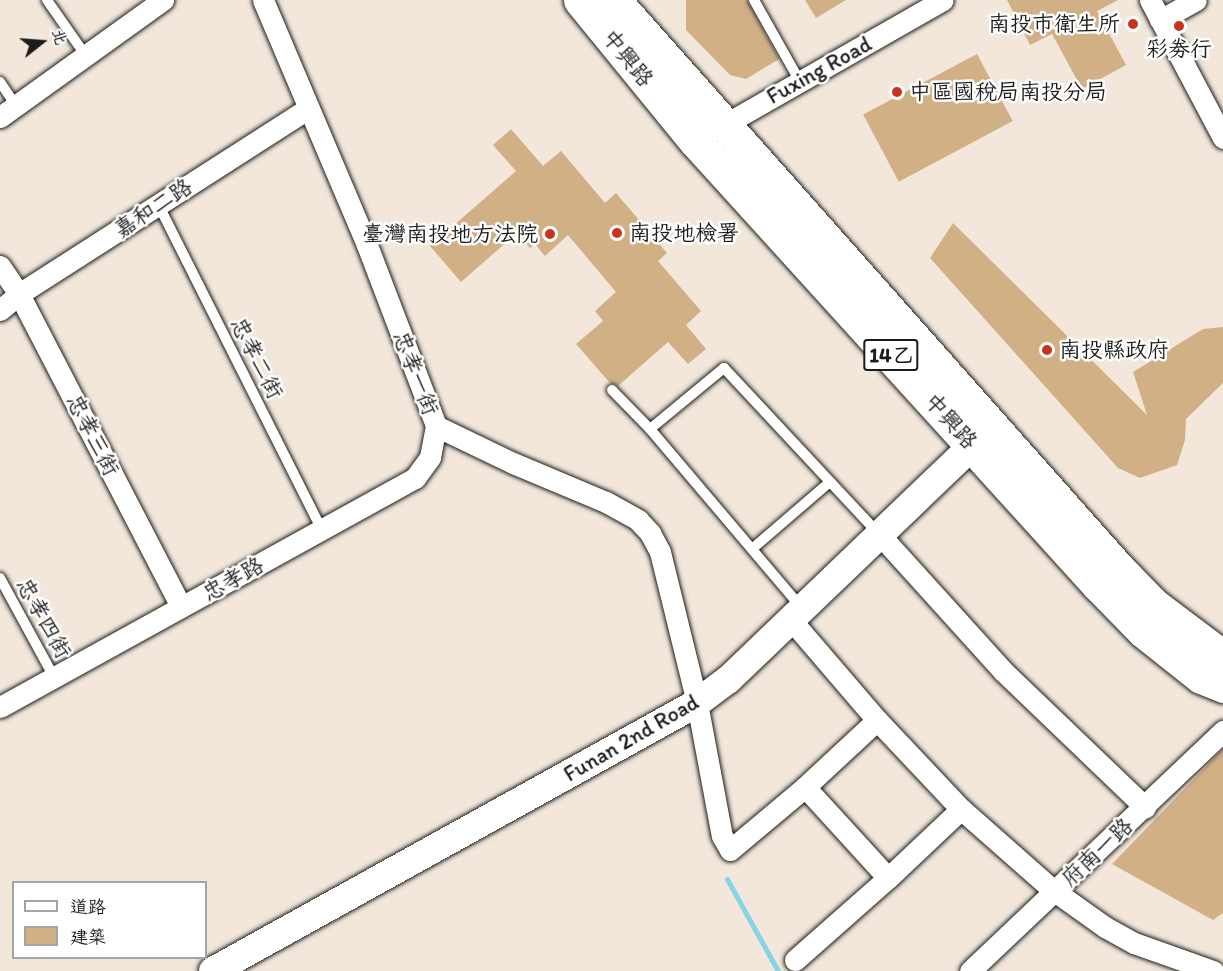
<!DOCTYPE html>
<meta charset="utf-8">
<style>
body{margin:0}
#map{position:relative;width:1223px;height:971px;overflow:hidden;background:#f2e7da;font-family:Itim,"LXGW WenKai TC",sans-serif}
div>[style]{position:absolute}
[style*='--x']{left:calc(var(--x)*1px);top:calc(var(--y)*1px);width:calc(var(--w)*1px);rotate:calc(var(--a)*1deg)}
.stream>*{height:5px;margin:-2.5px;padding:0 2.5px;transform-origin:2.5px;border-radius:2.5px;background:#86d4e4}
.building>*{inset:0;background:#d2b085;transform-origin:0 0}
.roads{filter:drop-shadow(0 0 2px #1c1c1c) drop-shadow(0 0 2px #1c1c1c)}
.lane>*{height:10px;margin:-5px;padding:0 5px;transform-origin:5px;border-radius:5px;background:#fff}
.street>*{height:21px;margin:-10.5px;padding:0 10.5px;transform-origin:10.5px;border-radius:10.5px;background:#fff}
.secondary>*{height:28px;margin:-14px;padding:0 14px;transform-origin:14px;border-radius:14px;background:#fff}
.primary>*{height:33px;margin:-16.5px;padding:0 16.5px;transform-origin:16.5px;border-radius:16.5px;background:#fff}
.dots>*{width:16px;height:16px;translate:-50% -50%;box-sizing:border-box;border:3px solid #fff;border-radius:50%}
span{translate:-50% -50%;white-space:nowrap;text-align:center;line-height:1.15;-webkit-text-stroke:5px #fff;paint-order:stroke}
.shield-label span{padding:2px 4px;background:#fff;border:2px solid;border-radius:4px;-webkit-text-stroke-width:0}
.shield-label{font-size:21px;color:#1c1c1c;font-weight:700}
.poi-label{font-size:22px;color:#1c1c1c}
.right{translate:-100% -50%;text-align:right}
.left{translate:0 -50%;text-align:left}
.street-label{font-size:22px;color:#1c1c1c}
.legend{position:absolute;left:12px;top:881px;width:195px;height:78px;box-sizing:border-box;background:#fff;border:2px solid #a4a4a4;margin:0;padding:8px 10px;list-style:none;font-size:18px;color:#1c1c1c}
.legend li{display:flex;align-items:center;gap:12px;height:30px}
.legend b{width:30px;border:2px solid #a4a4a4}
.north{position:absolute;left:12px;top:12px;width:60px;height:60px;-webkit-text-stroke:4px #fff;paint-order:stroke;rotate:73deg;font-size:16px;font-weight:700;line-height:24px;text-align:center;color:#1c1c1c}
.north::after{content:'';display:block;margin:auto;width:21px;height:27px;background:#1c1c1c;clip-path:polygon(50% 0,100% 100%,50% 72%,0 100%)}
</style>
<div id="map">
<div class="stream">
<i style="--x:727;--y:879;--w:105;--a:61"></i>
</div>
<div class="building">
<i style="clip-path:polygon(686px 0,747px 0,779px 59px,746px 79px,730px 75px,686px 30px)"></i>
<i style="clip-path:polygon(805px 0,846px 0,816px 18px)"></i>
<i style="clip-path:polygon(1007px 0,1118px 0,1097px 11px,1126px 65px,1082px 89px,1052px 34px,1030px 45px)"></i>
<i style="left:977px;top:54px;width:76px;height:129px;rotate:62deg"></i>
<i style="clip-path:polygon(511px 129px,543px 166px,561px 151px,605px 203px,616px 193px,667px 253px,658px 261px,701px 311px,686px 325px,706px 349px,688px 364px,668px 342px,618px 386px,610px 383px,576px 344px,603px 321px,595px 311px,616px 292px,568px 235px,545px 256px,535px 244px,530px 248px,517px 233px,461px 282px,430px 246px,516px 171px,493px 145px)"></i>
<i style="clip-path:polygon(953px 223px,1147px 415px,1133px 372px,1203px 329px,1223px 327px,1223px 383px,1186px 419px,1185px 440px,1177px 465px,1140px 478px,1118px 468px,930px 258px)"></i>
<i style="clip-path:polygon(1223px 749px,1223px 913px,1213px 920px,1112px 864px)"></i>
</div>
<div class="roads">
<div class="lane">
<i style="--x:47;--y:0;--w:68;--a:55.1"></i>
<i style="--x:754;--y:0;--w:92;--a:60.6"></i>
<i style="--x:0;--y:82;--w:29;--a:56"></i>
<i style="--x:158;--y:204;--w:365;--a:63.3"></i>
<i style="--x:612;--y:390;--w:54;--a:45.7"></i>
<i style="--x:650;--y:429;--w:233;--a:49.7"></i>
<i style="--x:650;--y:429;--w:96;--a:-39.5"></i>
<i style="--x:724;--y:368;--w:227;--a:47"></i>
<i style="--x:752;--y:549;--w:103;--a:-40.7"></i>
<i style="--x:0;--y:578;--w:113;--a:61.4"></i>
</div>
<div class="street">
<i style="--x:263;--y:0;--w:266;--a:67"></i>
<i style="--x:367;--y:245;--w:194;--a:69.1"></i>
<i style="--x:436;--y:426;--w:85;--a:25.7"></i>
<i style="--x:513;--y:463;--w:101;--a:22.8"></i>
<i style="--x:606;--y:502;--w:37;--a:29"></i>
<i style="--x:638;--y:520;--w:18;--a:47"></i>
<i style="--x:650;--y:533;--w:21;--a:62"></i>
<i style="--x:660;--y:552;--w:155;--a:76.2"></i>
<i style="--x:697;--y:703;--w:135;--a:79.4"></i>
<i style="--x:722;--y:836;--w:16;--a:60"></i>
<i style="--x:730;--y:850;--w:98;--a:-40"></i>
<i style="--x:805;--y:787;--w:98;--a:-42.9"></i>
<i style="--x:1150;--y:0;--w:156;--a:62.1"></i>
<i style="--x:1160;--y:20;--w:41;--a:-29.1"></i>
<i style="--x:0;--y:117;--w:201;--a:-35.7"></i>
<i style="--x:715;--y:130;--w:262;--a:-29.7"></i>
<i style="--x:0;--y:266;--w:34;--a:56"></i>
<i style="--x:19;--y:294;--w:352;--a:62.6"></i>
<i style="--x:0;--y:310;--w:25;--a:-40"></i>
<i style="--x:19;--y:294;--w:342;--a:-32.7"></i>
<i style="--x:881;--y:536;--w:182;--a:47.9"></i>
<i style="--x:1003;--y:671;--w:197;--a:43.8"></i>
<i style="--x:792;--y:621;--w:130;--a:49.4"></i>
<i style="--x:877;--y:720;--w:122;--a:46.7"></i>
<i style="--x:961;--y:809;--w:123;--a:41.4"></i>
<i style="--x:1053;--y:890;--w:64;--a:35.4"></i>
<i style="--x:1105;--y:927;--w:33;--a:29"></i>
<i style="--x:1134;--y:943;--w:84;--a:19.5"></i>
<i style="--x:0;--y:707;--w:474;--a:-28.9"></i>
<i style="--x:415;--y:478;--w:26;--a:-54"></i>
<i style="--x:430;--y:457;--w:32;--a:-79"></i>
<i style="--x:805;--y:787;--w:123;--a:47.6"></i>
<i style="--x:795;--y:960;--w:124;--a:-41.4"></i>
<i style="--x:888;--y:878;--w:100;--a:-43.4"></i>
<i style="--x:970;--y:971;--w:349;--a:-43.5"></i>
</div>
<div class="secondary">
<i style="--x:213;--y:971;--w:553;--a:-28.97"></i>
<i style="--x:697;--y:703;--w:39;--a:-37"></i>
<i style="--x:728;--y:680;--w:339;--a:-43.8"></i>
<i style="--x:973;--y:445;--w:21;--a:-31"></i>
</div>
<div class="primary">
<i style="--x:580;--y:0;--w:183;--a:50.8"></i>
<i style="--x:696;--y:142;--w:598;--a:47.78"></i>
<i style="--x:1098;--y:585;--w:64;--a:45.6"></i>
<i style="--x:1143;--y:631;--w:74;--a:38.4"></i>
<i style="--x:1201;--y:677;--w:24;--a:22"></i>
<i style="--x:614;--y:0;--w:759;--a:48.42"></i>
<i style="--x:1118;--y:568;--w:52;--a:45.8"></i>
<i style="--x:1154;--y:605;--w:86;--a:37"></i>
</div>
</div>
<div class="dots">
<i style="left:1133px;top:24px;background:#c8321e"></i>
<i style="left:1179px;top:26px;background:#c8321e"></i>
<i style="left:897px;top:92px;background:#c8321e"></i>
<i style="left:617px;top:233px;background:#c8321e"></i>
<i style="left:550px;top:234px;background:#c8321e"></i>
<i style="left:1047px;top:350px;background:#c8321e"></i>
</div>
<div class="shield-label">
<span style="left:891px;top:355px">14乙</span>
</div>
<div class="poi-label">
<span class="right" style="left:1120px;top:24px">南投市衛生所</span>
<span style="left:1179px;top:49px">彩劵行</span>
<span class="left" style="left:909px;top:92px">中區國稅局南投分局</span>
<span class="left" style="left:629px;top:233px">南投地檢署</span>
<span class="right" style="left:538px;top:234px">臺灣南投地方法院</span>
<span class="left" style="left:1059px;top:350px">南投縣政府</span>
</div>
<div class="street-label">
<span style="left:628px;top:58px;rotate:51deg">中興路</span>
<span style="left:819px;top:70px;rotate:-29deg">Fuxing Road</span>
<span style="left:153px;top:208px;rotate:-33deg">嘉和二路</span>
<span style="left:257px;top:358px;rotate:63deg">忠孝二街</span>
<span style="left:416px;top:373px;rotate:69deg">忠孝一街</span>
<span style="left:951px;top:421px;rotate:48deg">中興路</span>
<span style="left:93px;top:435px;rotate:63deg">忠孝三街</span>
<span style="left:233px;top:579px;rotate:-29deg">忠孝路</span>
<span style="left:44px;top:618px;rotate:61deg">忠孝四街</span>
<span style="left:631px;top:738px;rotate:-30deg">Funan 2nd Road</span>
<span style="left:1097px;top:852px;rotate:-43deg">府南一路</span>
</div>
<ul class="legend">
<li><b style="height:8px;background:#fff"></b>道路</li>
<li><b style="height:16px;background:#d2b085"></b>建築</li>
</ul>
<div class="north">北</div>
</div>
